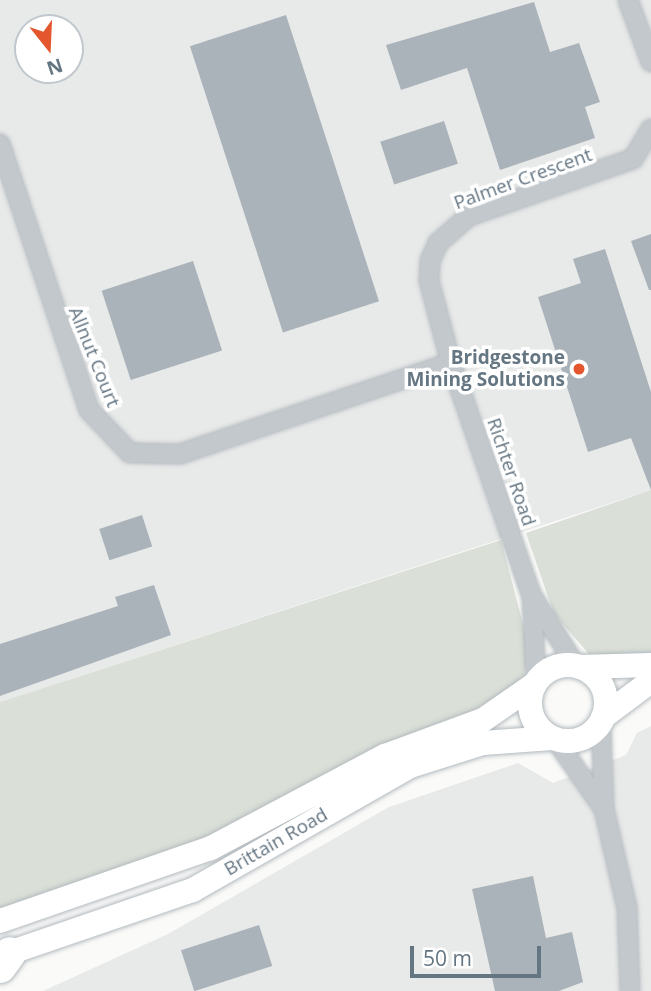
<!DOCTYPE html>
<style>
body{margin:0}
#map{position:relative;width:651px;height:991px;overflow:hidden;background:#fafaf8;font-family:"Open Sans",sans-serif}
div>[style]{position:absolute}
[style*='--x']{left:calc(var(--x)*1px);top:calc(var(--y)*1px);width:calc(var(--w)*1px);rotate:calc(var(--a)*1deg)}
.built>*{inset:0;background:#e8e9e9}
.green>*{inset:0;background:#dadfd7}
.building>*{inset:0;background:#aab3b9;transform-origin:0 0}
.roads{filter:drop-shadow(0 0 2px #b3babf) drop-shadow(0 0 2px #b3babf)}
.street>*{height:18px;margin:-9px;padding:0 9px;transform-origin:9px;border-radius:9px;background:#c3c8cc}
.secondary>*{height:24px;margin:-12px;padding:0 12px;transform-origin:12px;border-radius:12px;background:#fff}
.secondary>.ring{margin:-12px;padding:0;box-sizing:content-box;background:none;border:24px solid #fff;border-radius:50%}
.highway>*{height:32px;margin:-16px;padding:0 16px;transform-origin:16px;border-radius:16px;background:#fff}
.dots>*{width:19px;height:19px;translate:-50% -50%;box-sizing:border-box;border:4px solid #fff;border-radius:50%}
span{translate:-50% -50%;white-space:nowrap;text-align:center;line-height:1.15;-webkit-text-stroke:7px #fff;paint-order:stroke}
.street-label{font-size:19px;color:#657683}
.poi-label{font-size:19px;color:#657683;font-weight:700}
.right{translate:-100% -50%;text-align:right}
.north{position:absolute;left:14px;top:14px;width:70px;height:70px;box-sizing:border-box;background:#fff;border:2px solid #c1c8cd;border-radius:50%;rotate:162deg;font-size:19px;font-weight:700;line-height:28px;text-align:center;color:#657683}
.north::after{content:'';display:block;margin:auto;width:24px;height:32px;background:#e4572e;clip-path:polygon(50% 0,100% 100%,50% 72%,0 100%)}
.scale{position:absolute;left:410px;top:946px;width:131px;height:32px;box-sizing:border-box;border:4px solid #657683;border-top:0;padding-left:9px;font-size:21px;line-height:24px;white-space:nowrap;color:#657683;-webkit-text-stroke:5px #fff;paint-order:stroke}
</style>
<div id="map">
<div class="built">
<i style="clip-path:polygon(evenodd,0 0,651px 0,651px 490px,0 702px,0 0,28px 28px,70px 28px,70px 70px,28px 70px,28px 28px)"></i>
<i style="clip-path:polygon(651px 726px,651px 991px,43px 991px,168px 934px,389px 807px,518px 763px,553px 783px,626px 755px,637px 733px)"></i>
</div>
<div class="green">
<i style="clip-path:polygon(651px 490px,651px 656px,589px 654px,554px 614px,526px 533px)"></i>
<i style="clip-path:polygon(501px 540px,529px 647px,524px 676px,505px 698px,213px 840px,0 912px,0 702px)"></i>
</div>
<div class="building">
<i style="clip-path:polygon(534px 2px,550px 52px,579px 43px,600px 102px,585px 107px,595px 138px,500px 170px,467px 68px,401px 90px,386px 45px)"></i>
<i style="left:286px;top:15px;width:301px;height:101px;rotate:72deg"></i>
<i style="left:444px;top:121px;width:45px;height:67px;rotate:72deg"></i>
<i style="clip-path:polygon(651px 234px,651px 290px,649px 290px,631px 241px)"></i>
<i style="clip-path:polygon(605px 249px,651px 392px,651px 490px,631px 438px,588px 452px,538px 297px,581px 283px,573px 259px)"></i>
<i style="left:193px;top:261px;width:94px;height:96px;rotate:72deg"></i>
<i style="left:142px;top:515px;width:33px;height:45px;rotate:72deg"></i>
<i style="clip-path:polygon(154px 585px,171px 635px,0 696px,0 644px,118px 606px,115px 597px)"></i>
<i style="clip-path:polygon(533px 876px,546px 938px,572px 932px,583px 982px,559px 991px,495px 991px,472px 889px)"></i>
<i style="left:259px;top:925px;width:43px;height:82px;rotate:72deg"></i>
</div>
<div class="roads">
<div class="street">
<i style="--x:628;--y:0;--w:66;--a:69.6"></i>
<i style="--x:0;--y:144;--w:280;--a:71.5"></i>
<i style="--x:89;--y:410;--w:59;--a:46.4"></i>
<i style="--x:130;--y:453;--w:50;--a:1.1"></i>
<i style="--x:180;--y:454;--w:286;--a:-18.6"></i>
<i style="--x:532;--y:597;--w:85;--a:87.3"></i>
<i style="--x:576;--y:666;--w:85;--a:-122"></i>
<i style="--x:531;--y:594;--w:244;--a:-109.1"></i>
<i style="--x:451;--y:363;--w:85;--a:-105"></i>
<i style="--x:429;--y:281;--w:20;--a:-87"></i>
<i style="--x:430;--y:261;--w:20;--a:-66"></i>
<i style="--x:438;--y:243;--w:41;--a:-41.1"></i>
<i style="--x:469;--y:216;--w:174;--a:-19.2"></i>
<i style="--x:633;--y:159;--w:35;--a:-59"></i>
<i style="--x:601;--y:722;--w:87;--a:88"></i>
<i style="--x:604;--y:809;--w:102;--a:76.9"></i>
<i style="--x:627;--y:908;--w:83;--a:87.9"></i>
<i style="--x:555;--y:739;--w:82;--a:55"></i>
</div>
<div class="secondary">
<i class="ring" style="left:530px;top:665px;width:52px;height:52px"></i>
<i style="--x:580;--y:667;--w:71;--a:-1.6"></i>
<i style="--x:603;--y:717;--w:60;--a:-36.9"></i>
<i style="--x:0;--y:921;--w:223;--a:-19.1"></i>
<i style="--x:211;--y:848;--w:197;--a:-27.9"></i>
<i style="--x:385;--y:756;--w:104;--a:-20.2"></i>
<i style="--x:483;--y:720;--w:63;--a:-34.7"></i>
<i style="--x:0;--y:956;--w:204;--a:-18.9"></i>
<i style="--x:193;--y:890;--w:250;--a:-29.7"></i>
<i style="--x:410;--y:766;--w:77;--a:-17.5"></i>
<i style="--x:483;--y:743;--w:69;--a:-4.1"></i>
</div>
<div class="highway">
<i style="--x:0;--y:967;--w:17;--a:-54"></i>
</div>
</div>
<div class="dots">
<i style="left:579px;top:369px;background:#e4572e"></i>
</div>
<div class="street-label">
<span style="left:523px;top:179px;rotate:-20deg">Palmer Crescent</span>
<span style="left:94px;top:357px;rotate:68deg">Allnut Court</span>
<span style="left:511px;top:472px;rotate:71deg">Richter Road</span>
<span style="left:276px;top:842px;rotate:-30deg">Brittain Road</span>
</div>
<div class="poi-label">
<span class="right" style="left:565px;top:369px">Bridgestone<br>Mining Solutions</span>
</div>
<div class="north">N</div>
<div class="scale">50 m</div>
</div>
